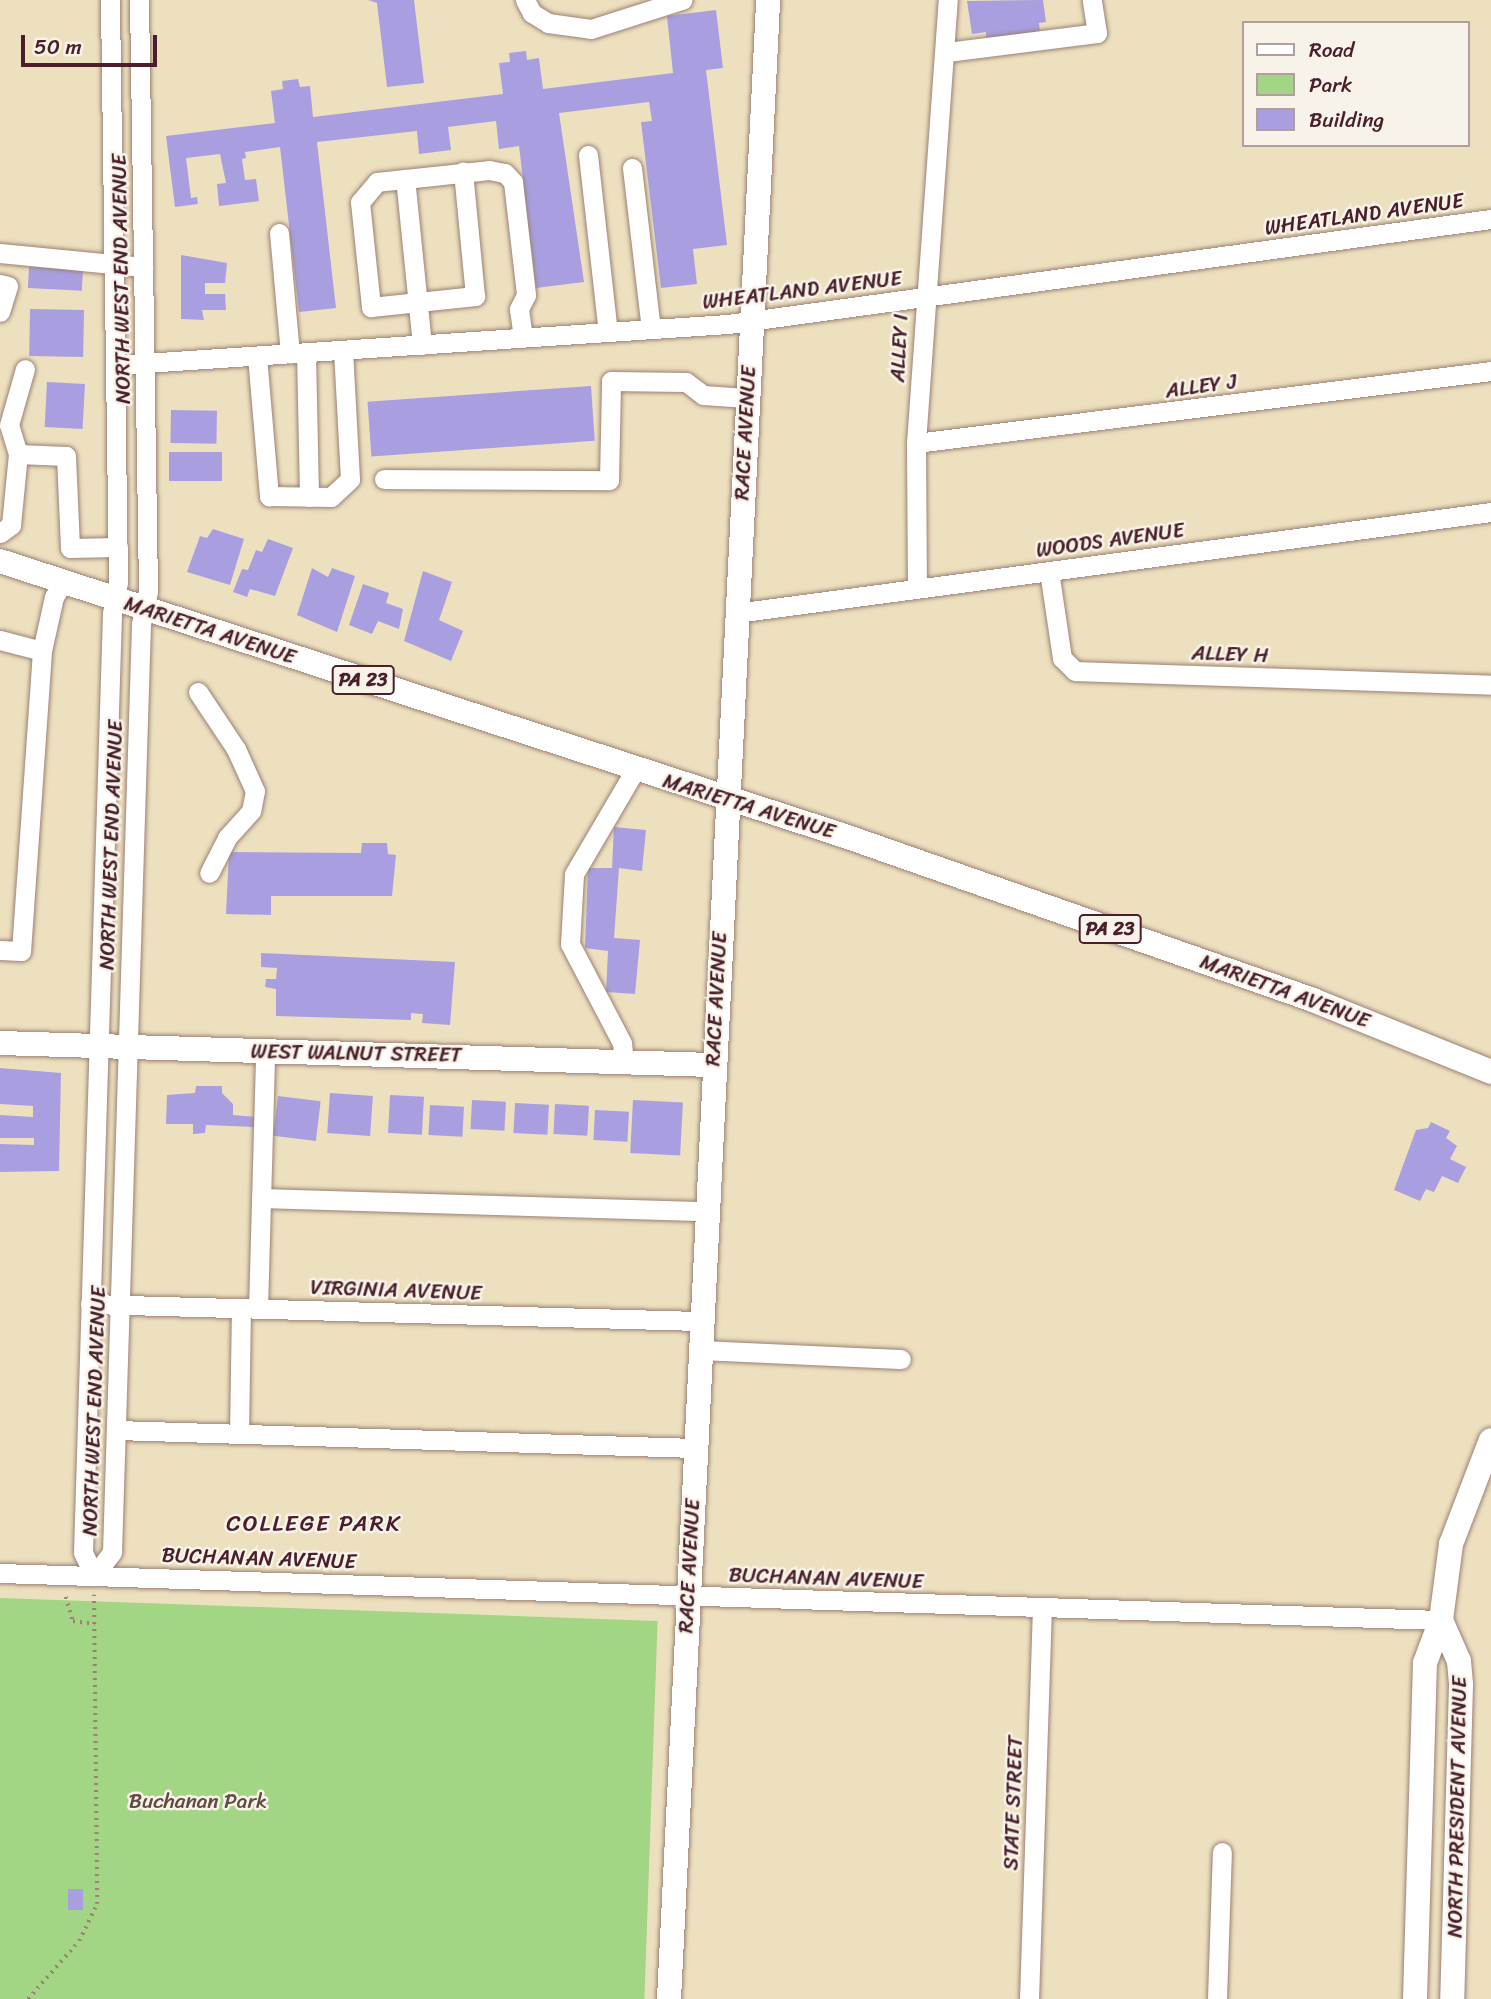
<!DOCTYPE html>
<style>
body{margin:0}
#map{position:relative;width:1491px;height:1999px;overflow:hidden;background:#ede0bf;font-family:Sriracha,sans-serif}
div>[style]{position:absolute}
[style*='--x']{left:calc(var(--x)*1px);top:calc(var(--y)*1px);width:calc(var(--w)*1px);rotate:calc(var(--a)*1deg)}
.green>*{inset:0;background:#a2d584;transform-origin:0 0}
.building>*{inset:0;background:#a99fe0;transform-origin:0 0}
.path>*{height:3.5px;margin-top:-1.75px;transform-origin:0;background:repeating-linear-gradient(90deg,#9c8075 0 2px,transparent 0 7px)}
.roads{filter:drop-shadow(0 0 2px #9c8075) drop-shadow(0 0 2px #9c8075)}
.minor>*{height:19px;margin:-9.5px;padding:0 9.5px;transform-origin:9.5px;border-radius:9.5px;background:#fff}
.major>*{height:24px;margin:-12px;padding:0 12px;transform-origin:12px;border-radius:12px;background:#fff}
span{translate:-50% -50%;white-space:nowrap;text-align:center;line-height:1.15;-webkit-text-stroke:5px #f7f3e8;paint-order:stroke}
.shield-label span{padding:2px 5px;background:#f7f3e8;border:2px solid;border-radius:5px;-webkit-text-stroke-width:0}
.shield-label{font-size:19px;color:#4a1f2b;font-weight:700}
.street-label{font-size:21px;color:#4a1f2b}
.park-label{font-size:21px;color:#604c41}
.neighbourhood-label{font-size:23px;color:#4a1f2b;letter-spacing:2px}
.legend{position:absolute;left:1242px;top:21px;width:228px;height:126px;box-sizing:border-box;background:#f7f3e8;border:2px solid #b29e9c;margin:0;padding:9px 12px;list-style:none;font-size:21px;color:#4a1f2b}
.legend li{display:flex;align-items:center;gap:14px;height:35px}
.legend b{width:35px;border:2px solid #b29e9c}
.scale{position:absolute;left:21px;top:35px;width:136px;height:32px;box-sizing:border-box;border:4px solid #4a1f2b;border-top:0;padding-left:9px;font-size:21px;line-height:24px;white-space:nowrap;color:#4a1f2b;-webkit-text-stroke:5px #f7f3e8;paint-order:stroke}
</style>
<div id="map">
<div class="green">
<i style="left:0;top:1598px;width:658px;height:401px;rotate:2deg"></i>
</div>
<div class="building">
<i style="clip-path:polygon(368px 0,414px 0,424px 83px,387px 87px,377px 3px)"></i>
<i style="clip-path:polygon(1043px 0,1046px 22px,1039px 23px,1040px 32px,986px 39px,986px 32px,972px 34px,967px 1px)"></i>
<i style="clip-path:polygon(716px 10px,723px 68px,706px 70px,727px 245px,693px 249px,697px 284px,661px 288px,641px 122px,652px 121px,649px 102px,559px 113px,584px 282px,536px 288px,519px 146px,499px 149px,496px 121px,448px 127px,451px 150px,419px 154px,417px 131px,317px 142px,336px 308px,299px 312px,280px 147px,245px 152px,246px 158px,242px 159px,245px 180px,256px 179px,259px 201px,219px 206px,217px 184px,226px 183px,220px 154px,186px 158px,191px 198px,197px 197px,198px 204px,175px 207px,166px 136px,275px 123px,271px 91px,283px 89px,282px 81px,298px 79px,300px 87px,310px 86px,313px 117px,503px 94px,499px 63px,510px 62px,509px 53px,526px 51px,527px 60px,539px 58px,543px 89px,673px 73px,667px 16px)"></i>
<i style="clip-path:polygon(181px 255px,227px 263px,225px 283px,205px 283px,205px 294px,225px 294px,226px 310px,202px 310px,204px 320px,181px 319px)"></i>
<i style="left:29px;top:267px;width:54px;height:21px;rotate:3deg"></i>
<i style="left:30px;top:309px;width:54px;height:47px;rotate:1deg"></i>
<i style="left:47px;top:382px;width:38px;height:45px;rotate:3deg"></i>
<i style="left:591px;top:386px;width:55px;height:224px;rotate:86deg"></i>
<i style="left:171px;top:410px;width:46px;height:33px;rotate:1deg"></i>
<i style="left:222px;top:452px;width:29px;height:53px;rotate:90deg"></i>
<i style="clip-path:polygon(213px 529px,244px 539px,230px 585px,187px 572px,200px 536px,207px 538px)"></i>
<i style="clip-path:polygon(268px 539px,293px 548px,275px 596px,250px 589px,247px 597px,233px 592px,242px 569px,248px 570px,256px 550px,262px 552px)"></i>
<i style="clip-path:polygon(312px 568px,328px 577px,332px 568px,355px 576px,337px 632px,297px 615px)"></i>
<i style="clip-path:polygon(423px 571px,452px 582px,439px 620px,463px 631px,451px 661px,404px 641px)"></i>
<i style="clip-path:polygon(363px 584px,389px 593px,386px 603px,403px 609px,399px 629px,378px 621px,372px 634px,349px 625px)"></i>
<i style="clip-path:polygon(614px 827px,646px 830px,642px 871px,619px 868px,614px 938px,640px 940px,635px 994px,606px 992px,608px 951px,585px 948px,588px 868px,612px 868px)"></i>
<i style="clip-path:polygon(362px 843px,387px 843px,388px 854px,396px 855px,392px 896px,271px 896px,271px 915px,226px 914px,229px 852px,361px 853px)"></i>
<i style="clip-path:polygon(261px 953px,455px 962px,450px 1025px,422px 1023px,423px 1014px,411px 1013px,411px 1020px,276px 1016px,276px 989px,265px 987px,266px 979px,276px 979px,277px 968px,261px 967px)"></i>
<i style="clip-path:polygon(0 1068px,61px 1073px,59px 1171px,0 1172px,0 1144px,34px 1145px,34px 1138px,0 1138px,0 1115px,33px 1117px,33px 1106px,0 1104px)"></i>
<i style="clip-path:polygon(196px 1086px,222px 1086px,222px 1093px,233px 1104px,233px 1115px,257px 1117px,255px 1127px,206px 1125px,205px 1133px,193px 1134px,193px 1124px,166px 1124px,167px 1095px,195px 1093px)"></i>
<i style="left:330px;top:1093px;width:43px;height:40px;rotate:4deg"></i>
<i style="left:390px;top:1095px;width:34px;height:38px;rotate:3deg"></i>
<i style="left:278px;top:1096px;width:43px;height:40px;rotate:7deg"></i>
<i style="left:472px;top:1100px;width:34px;height:29px;rotate:3deg"></i>
<i style="left:633px;top:1100px;width:50px;height:53px;rotate:3deg"></i>
<i style="left:515px;top:1103px;width:34px;height:30px;rotate:3deg"></i>
<i style="left:555px;top:1104px;width:34px;height:30px;rotate:3deg"></i>
<i style="left:430px;top:1105px;width:34px;height:30px;rotate:3deg"></i>
<i style="left:595px;top:1110px;width:34px;height:30px;rotate:3deg"></i>
<i style="clip-path:polygon(1431px 1122px,1450px 1131px,1446px 1138px,1457px 1146px,1450px 1159px,1466px 1167px,1458px 1183px,1442px 1176px,1434px 1192px,1426px 1189px,1420px 1201px,1394px 1190px,1416px 1130px,1428px 1128px)"></i>
<i style="left:68px;top:1889px;width:15px;height:21px"></i>
</div>
<div class="path">
<i style="--x:66;--y:1597;--w:25;--a:74"></i>
<i style="--x:73;--y:1621;--w:22;--a:8"></i>
<i style="--x:28;--y:1999;--w:77;--a:-48.7"></i>
<i style="--x:79;--y:1941;--w:41;--a:-64.1"></i>
<i style="--x:97;--y:1904;--w:309;--a:-90.6"></i>
</div>
<div class="roads">
<div class="minor">
<i style="--x:525;--y:0;--w:15;--a:62"></i>
<i style="--x:532;--y:13;--w:19;--a:32"></i>
<i style="--x:548;--y:23;--w:43;--a:7.9"></i>
<i style="--x:591;--y:29;--w:96;--a:-17.7"></i>
<i style="--x:947;--y:52;--w:151;--a:-7.2"></i>
<i style="--x:1097;--y:33;--w:33;--a:-99"></i>
<i style="--x:588;--y:155;--w:178;--a:83.6"></i>
<i style="--x:632;--y:168;--w:162;--a:83.3"></i>
<i style="--x:405;--y:179;--w:28;--a:174"></i>
<i style="--x:377;--y:182;--w:26;--a:130"></i>
<i style="--x:360;--y:202;--w:106;--a:84"></i>
<i style="--x:371;--y:307;--w:105;--a:-6"></i>
<i style="--x:475;--y:296;--w:125;--a:-95.5"></i>
<i style="--x:279;--y:233;--w:121;--a:84.8"></i>
<i style="--x:0;--y:253;--w:144;--a:5.6"></i>
<i style="--x:0;--y:284;--w:8;--a:14"></i>
<i style="--x:8;--y:286;--w:27;--a:107"></i>
<i style="--x:422;--y:345;--w:167;--a:-95.8"></i>
<i style="--x:405;--y:179;--w:84;--a:-6.1"></i>
<i style="--x:489;--y:170;--w:16;--a:11"></i>
<i style="--x:505;--y:173;--w:12;--a:48"></i>
<i style="--x:513;--y:182;--w:114;--a:83.4"></i>
<i style="--x:526;--y:295;--w:16;--a:117"></i>
<i style="--x:519;--y:309;--w:29;--a:82"></i>
<i style="--x:306;--y:352;--w:145;--a:88.8"></i>
<i style="--x:257;--y:356;--w:141;--a:85.1"></i>
<i style="--x:269;--y:496;--w:62;--a:0.9"></i>
<i style="--x:331;--y:497;--w:26;--a:-43"></i>
<i style="--x:350;--y:479;--w:129;--a:-93.1"></i>
<i style="--x:115;--y:365;--w:614;--a:-3.83"></i>
<i style="--x:728;--y:324;--w:770;--a:-7.84"></i>
<i style="--x:916;--y:443;--w:579;--a:-7.14"></i>
<i style="--x:18;--y:454;--w:30;--a:-107"></i>
<i style="--x:9;--y:425;--w:58;--a:-74.1"></i>
<i style="--x:384;--y:479;--w:225;--a:0.3"></i>
<i style="--x:609;--y:480;--w:99;--a:-88.8"></i>
<i style="--x:611;--y:381;--w:75;--a:0.8"></i>
<i style="--x:686;--y:382;--w:21;--a:37"></i>
<i style="--x:703;--y:395;--w:44;--a:3.9"></i>
<i style="--x:0;--y:533;--w:14;--a:-36"></i>
<i style="--x:11;--y:525;--w:71;--a:-84.4"></i>
<i style="--x:18;--y:454;--w:48;--a:2.4"></i>
<i style="--x:66;--y:456;--w:92;--a:87.5"></i>
<i style="--x:70;--y:548;--w:48;--a:-1.2"></i>
<i style="--x:1049;--y:571;--w:88;--a:81.5"></i>
<i style="--x:1062;--y:658;--w:18;--a:45"></i>
<i style="--x:1075;--y:671;--w:416;--a:1.9"></i>
<i style="--x:917;--y:589;--w:146;--a:-90.4"></i>
<i style="--x:916;--y:443;--w:444;--a:-85.9"></i>
<i style="--x:736;--y:613;--w:762;--a:-7.62"></i>
<i style="--x:0;--y:640;--w:43;--a:14.7"></i>
<i style="--x:42;--y:651;--w:301;--a:94"></i>
<i style="--x:21;--y:951;--w:21;--a:-177"></i>
<i style="--x:42;--y:651;--w:55;--a:-77.5"></i>
<i style="--x:54;--y:597;--w:17;--a:-59"></i>
<i style="--x:198;--y:692;--w:69;--a:56.3"></i>
<i style="--x:236;--y:749;--w:46;--a:65.7"></i>
<i style="--x:255;--y:791;--w:20;--a:101"></i>
<i style="--x:251;--y:811;--w:36;--a:132"></i>
<i style="--x:227;--y:838;--w:39;--a:117"></i>
<i style="--x:624;--y:1062;--w:19;--a:-96"></i>
<i style="--x:622;--y:1043;--w:112;--a:-117.7"></i>
<i style="--x:570;--y:944;--w:70;--a:-86.7"></i>
<i style="--x:574;--y:874;--w:121;--a:-59.6"></i>
<i style="--x:261;--y:1198;--w:444;--a:1.7"></i>
<i style="--x:90;--y:1304;--w:610;--a:1.6"></i>
<i style="--x:258;--y:1309;--w:258;--a:-88.4"></i>
<i style="--x:699;--y:1350;--w:202;--a:2.6"></i>
<i style="--x:116;--y:1430;--w:578;--a:1.78"></i>
<i style="--x:239;--y:1434;--w:126;--a:-89.1"></i>
<i style="--x:0;--y:1573;--w:1442;--a:1.87"></i>
<i style="--x:94;--y:1576;--w:30;--a:-53"></i>
<i style="--x:112;--y:1552;--w:928;--a:-88.21"></i>
<i style="--x:141;--y:624;--w:34;--a:-78"></i>
<i style="--x:148;--y:591;--w:591;--a:-90.87"></i>
<i style="--x:94;--y:1576;--w:26;--a:-115"></i>
<i style="--x:83;--y:1552;--w:939;--a:-88.23"></i>
<i style="--x:112;--y:613;--w:32;--a:-79"></i>
<i style="--x:118;--y:582;--w:582;--a:-90.79"></i>
<i style="--x:1029;--y:1999;--w:391;--a:-88.1"></i>
<i style="--x:1217;--y:1999;--w:147;--a:-88.1"></i>
</div>
<div class="major">
<i style="--x:0;--y:561;--w:885;--a:18.03"></i>
<i style="--x:842;--y:835;--w:499;--a:19.3"></i>
<i style="--x:1313;--y:1000;--w:192;--a:22"></i>
<i style="--x:0;--y:1043;--w:712;--a:1.77"></i>
<i style="--x:1441;--y:1620;--w:45;--a:66.3"></i>
<i style="--x:1459;--y:1661;--w:24;--a:85"></i>
<i style="--x:1461;--y:1685;--w:314;--a:91.6"></i>
<i style="--x:669;--y:1999;--w:2001;--a:-87.16"></i>
<i style="--x:1415;--y:1999;--w:336;--a:-88.3"></i>
<i style="--x:1425;--y:1663;--w:46;--a:-69.6"></i>
<i style="--x:1441;--y:1620;--w:77;--a:-82.5"></i>
<i style="--x:1451;--y:1544;--w:111;--a:-69"></i>
</div>
</div>
<div class="shield-label">
<span style="left:363px;top:680px">PA 23</span>
<span style="left:1110px;top:929px">PA 23</span>
</div>
<div class="street-label">
<span style="left:1364px;top:214px;rotate:-8deg">WHEATLAND AVENUE</span>
<span style="left:121px;top:279px;rotate:-91deg">NORTH WEST END AVENUE</span>
<span style="left:802px;top:290px;rotate:-7deg">WHEATLAND AVENUE</span>
<span style="left:899px;top:348px;rotate:-87deg">ALLEY I</span>
<span style="left:1201px;top:386px;rotate:-8deg">ALLEY J</span>
<span style="left:745px;top:433px;rotate:-87deg">RACE AVENUE</span>
<span style="left:1110px;top:540px;rotate:-8deg">WOODS AVENUE</span>
<span style="left:210px;top:630px;rotate:18deg">MARIETTA AVENUE</span>
<span style="left:1230px;top:654px;rotate:2deg">ALLEY H</span>
<span style="left:749px;top:806px;rotate:17deg">MARIETTA AVENUE</span>
<span style="left:111px;top:845px;rotate:-88deg">NORTH WEST END AVENUE</span>
<span style="left:1285px;top:991px;rotate:20deg">MARIETTA AVENUE</span>
<span style="left:716px;top:999px;rotate:-87deg">RACE AVENUE</span>
<span style="left:356px;top:1053px;rotate:1deg">WEST WALNUT STREET</span>
<span style="left:396px;top:1290px;rotate:2deg">VIRGINIA AVENUE</span>
<span style="left:94px;top:1411px;rotate:-88deg">NORTH WEST END AVENUE</span>
<span style="left:259px;top:1558px;rotate:2deg">BUCHANAN AVENUE</span>
<span style="left:689px;top:1566px;rotate:-87deg">RACE AVENUE</span>
<span style="left:826px;top:1578px;rotate:2deg">BUCHANAN AVENUE</span>
<span style="left:1013px;top:1803px;rotate:-88deg">STATE STREET</span>
<span style="left:1457px;top:1807px;rotate:-89deg">NORTH PRESIDENT AVENUE</span>
</div>
<div class="park-label">
<span style="left:198px;top:1801px">Buchanan Park</span>
</div>
<div class="neighbourhood-label">
<span style="left:314px;top:1524px">COLLEGE PARK</span>
</div>
<ul class="legend">
<li><b style="height:9px;background:#fff"></b>Road</li>
<li><b style="height:19px;background:#a2d584"></b>Park</li>
<li><b style="height:19px;background:#a99fe0"></b>Building</li>
</ul>
<div class="scale">50 m</div>
</div>
